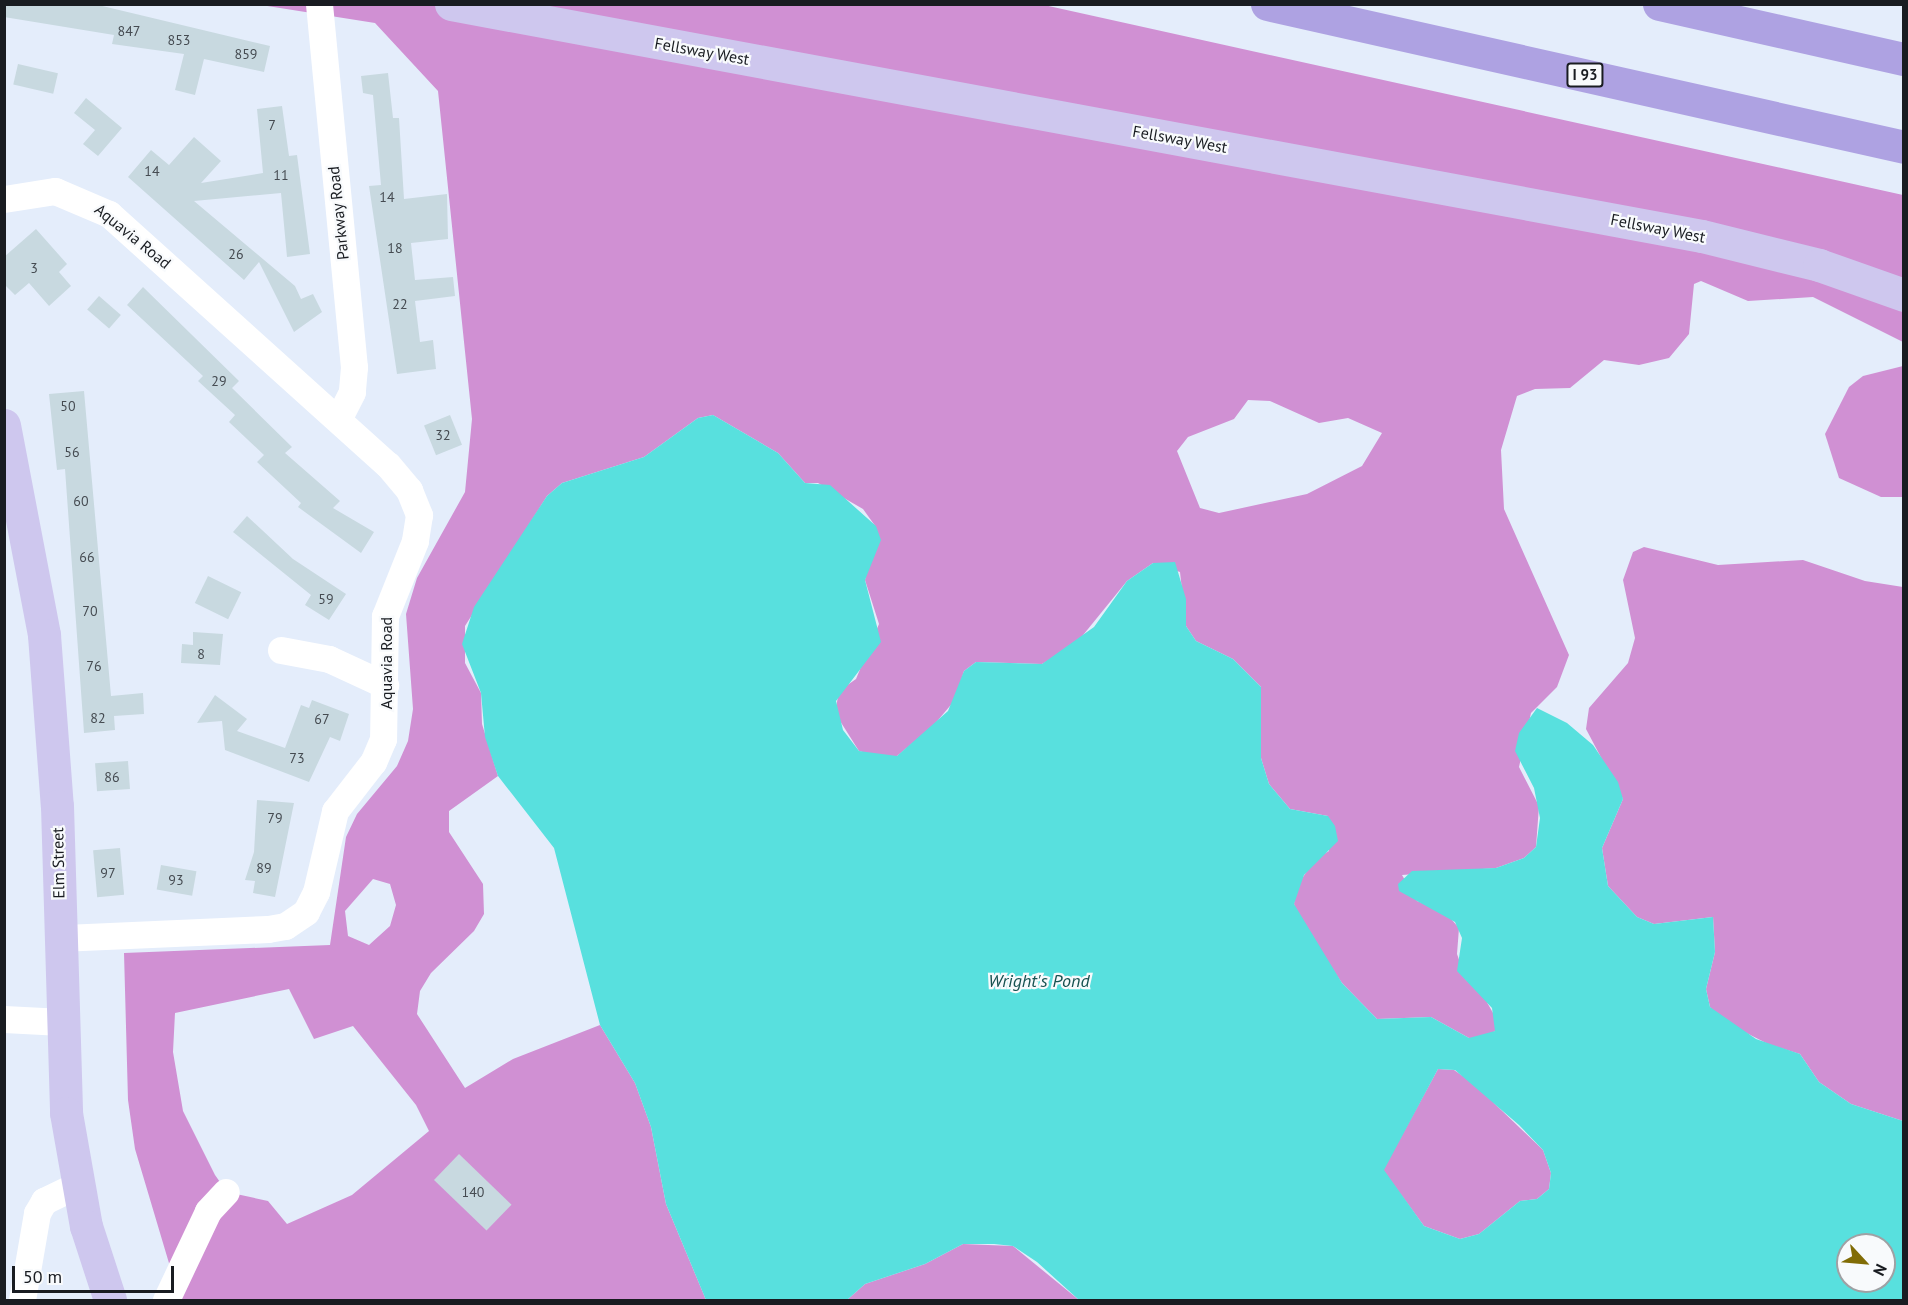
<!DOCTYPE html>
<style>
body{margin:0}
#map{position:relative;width:1908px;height:1305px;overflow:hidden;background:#e4edfb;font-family:"PT Sans",sans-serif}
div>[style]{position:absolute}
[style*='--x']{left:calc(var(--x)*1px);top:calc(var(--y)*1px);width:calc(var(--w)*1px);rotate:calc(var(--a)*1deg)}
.forest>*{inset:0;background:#d090d3}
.water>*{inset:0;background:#58e0de}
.building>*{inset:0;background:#c8d9e0;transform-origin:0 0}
.minor>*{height:27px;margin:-13.5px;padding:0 13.5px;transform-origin:13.5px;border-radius:13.5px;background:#fff}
.major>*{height:33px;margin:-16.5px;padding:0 16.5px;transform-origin:16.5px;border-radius:16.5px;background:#cec7ee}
.highway>*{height:33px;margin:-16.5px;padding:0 16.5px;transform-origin:16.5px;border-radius:16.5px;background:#aea2e2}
span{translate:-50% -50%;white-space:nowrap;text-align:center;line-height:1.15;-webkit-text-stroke:4.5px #f8fafc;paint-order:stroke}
.number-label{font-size:14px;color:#454b51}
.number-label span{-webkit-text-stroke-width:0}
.shield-label span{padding:2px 4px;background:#f8fafc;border:2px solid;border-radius:4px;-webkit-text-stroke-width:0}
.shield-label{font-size:15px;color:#191c21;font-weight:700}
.street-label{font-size:16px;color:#191c21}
.water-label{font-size:18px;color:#165150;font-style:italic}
.frame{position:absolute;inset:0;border:6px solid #191c21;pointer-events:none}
.north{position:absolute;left:1836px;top:1233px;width:60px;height:60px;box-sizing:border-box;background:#f8fafc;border:2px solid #9fa1a4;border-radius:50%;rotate:116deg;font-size:16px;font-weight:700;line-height:24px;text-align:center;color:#191c21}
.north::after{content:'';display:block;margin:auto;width:21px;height:27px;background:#816c06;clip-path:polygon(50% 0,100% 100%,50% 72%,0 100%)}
.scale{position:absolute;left:12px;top:1266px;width:162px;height:27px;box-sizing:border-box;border:3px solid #191c21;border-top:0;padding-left:8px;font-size:18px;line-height:21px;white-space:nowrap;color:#191c21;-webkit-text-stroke:4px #f8fafc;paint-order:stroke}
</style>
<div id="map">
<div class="forest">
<i style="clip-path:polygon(evenodd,261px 5px,1044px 5px,1903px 195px,1903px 342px,1813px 297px,1748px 301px,1701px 281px,1694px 284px,1689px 334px,1669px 358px,1639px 365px,1604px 360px,1570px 388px,1535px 389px,1517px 396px,1501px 450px,1504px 509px,1569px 655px,1557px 687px,1531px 713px,1519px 767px,1539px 806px,1536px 847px,1524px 858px,1496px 868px,1402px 875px,1417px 901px,1445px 912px,1459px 928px,1457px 954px,1466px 980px,1480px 990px,1497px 1020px,1495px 1031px,1484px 1038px,1469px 1038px,1431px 1017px,1377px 1019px,1342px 983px,1301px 923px,1294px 904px,1296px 888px,1314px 860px,1329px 851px,1328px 816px,1290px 809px,1269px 784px,1261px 758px,1261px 687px,1233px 659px,1196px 641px,1186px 626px,1180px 572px,1153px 563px,1127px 581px,1075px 645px,1042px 664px,976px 662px,964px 671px,955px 700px,933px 726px,897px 756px,877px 756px,859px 751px,835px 713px,839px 691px,856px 679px,879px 624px,865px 580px,876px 527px,863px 509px,818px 483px,805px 483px,778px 453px,713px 415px,698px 418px,644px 457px,562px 483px,547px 496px,465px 626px,465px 663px,481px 693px,482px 724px,498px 776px,449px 811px,449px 832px,483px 884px,484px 914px,474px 931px,431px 973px,420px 991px,417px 1014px,465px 1088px,513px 1059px,600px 1025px,635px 1083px,651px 1127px,666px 1204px,706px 1300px,180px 1300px,135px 1149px,128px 1100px,124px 953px,330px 945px,346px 837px,357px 814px,397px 766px,408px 741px,413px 709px,406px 614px,417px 578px,465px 492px,472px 419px,438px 91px,375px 23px,261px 5px,1248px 400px,1270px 401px,1319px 423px,1348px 418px,1382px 433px,1362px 466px,1307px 494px,1219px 513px,1200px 508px,1177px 451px,1188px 437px,1234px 419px,1248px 400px,261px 5px,373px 879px,390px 884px,396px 905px,390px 926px,369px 945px,348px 936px,345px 911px,373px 879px,261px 5px,289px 989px,314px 1039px,353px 1026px,416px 1105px,429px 1131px,352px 1195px,287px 1224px,268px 1201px,227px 1192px,215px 1175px,183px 1111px,173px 1052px,175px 1013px,289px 989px)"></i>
<i style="clip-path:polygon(1903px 366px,1903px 497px,1881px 497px,1839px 478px,1825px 434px,1849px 387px,1863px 376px)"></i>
<i style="clip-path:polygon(1644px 547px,1718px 565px,1803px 560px,1865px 581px,1903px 587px,1903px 1121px,1851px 1104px,1819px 1082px,1800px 1054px,1768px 1044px,1719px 1019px,1710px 1007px,1706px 989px,1715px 952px,1713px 917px,1654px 924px,1637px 917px,1608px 886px,1602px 848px,1623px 799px,1586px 729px,1589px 708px,1628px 663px,1635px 638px,1623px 580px,1633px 552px)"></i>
<i style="clip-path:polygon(1438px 1069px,1454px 1070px,1473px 1083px,1543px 1150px,1551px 1173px,1549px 1189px,1537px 1199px,1520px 1201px,1479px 1234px,1460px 1239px,1424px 1226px,1383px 1170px)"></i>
<i style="clip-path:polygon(963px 1244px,1013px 1246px,1079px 1300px,847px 1300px,865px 1284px,925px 1264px)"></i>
</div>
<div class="water">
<i style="clip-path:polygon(evenodd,713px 415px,778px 453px,805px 483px,830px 485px,876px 526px,881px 540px,865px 580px,881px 642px,836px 701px,843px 730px,859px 751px,897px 756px,948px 711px,964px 671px,976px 662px,1042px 664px,1094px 627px,1127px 581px,1153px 563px,1175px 562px,1186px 599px,1186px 626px,1196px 641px,1233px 659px,1261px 687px,1261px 758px,1269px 784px,1290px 809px,1328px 816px,1335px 826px,1338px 841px,1304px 875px,1294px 904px,1342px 983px,1377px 1019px,1431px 1017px,1469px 1038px,1495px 1031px,1492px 1008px,1457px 971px,1462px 938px,1455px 922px,1399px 891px,1398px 884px,1412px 871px,1496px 868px,1524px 858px,1536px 847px,1540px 818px,1534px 788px,1515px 751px,1519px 733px,1537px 708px,1567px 723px,1593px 745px,1618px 782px,1623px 799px,1602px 848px,1608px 886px,1637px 917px,1654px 924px,1713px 917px,1715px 952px,1706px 989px,1710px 1007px,1756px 1039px,1800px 1054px,1819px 1082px,1851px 1104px,1903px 1121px,1903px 1300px,1079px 1300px,1037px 1262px,1013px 1246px,994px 1244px,963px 1244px,925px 1264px,865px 1284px,847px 1300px,706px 1300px,666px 1204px,651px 1127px,635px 1083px,600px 1025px,554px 848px,498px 776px,485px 737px,481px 693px,462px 644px,474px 607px,547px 496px,562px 483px,644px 457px,698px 418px,713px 415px,1438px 1069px,1455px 1070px,1519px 1125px,1543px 1150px,1551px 1173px,1549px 1189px,1537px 1199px,1520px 1201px,1479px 1234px,1460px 1239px,1424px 1226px,1384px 1170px,1438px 1069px,713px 415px,1848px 1245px,1884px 1245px,1884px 1281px,1848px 1281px,1848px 1245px)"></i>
</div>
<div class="building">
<i style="clip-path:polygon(4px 4px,94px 4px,270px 46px,264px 72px,204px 59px,195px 95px,175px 90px,184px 54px,112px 44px,114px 35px,4px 17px)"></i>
<i style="left:18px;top:64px;width:41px;height:21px;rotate:13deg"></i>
<i style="clip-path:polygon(388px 73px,393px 118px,399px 118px,404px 199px,447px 194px,448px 239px,411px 243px,415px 280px,453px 277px,455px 296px,415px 301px,420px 342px,433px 340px,436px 369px,397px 374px,369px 186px,381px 185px,373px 95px,363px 93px,361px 76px)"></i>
<i style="clip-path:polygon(86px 98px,122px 128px,98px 156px,83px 144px,95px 130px,74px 113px)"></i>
<i style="clip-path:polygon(282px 106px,289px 156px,297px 155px,310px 254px,287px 257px,281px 193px,194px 201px,295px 286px,301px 299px,313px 294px,322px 312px,294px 332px,259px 262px,244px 280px,128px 177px,151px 150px,169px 165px,194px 137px,221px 161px,201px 183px,263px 173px,257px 109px)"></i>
<i style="clip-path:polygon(36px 229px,67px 264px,59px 272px,71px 286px,49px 306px,29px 283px,15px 295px,4px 284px,4px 257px)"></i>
<i style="clip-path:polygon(143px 287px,239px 381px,232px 388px,292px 447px,285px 453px,340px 501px,333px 508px,374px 532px,361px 553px,298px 507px,301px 503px,257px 462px,264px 455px,229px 422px,235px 415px,198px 381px,203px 376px,127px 305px)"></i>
<i style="left:99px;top:296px;width:29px;height:18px;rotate:41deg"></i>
<i style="clip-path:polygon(84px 391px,111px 696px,143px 693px,144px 714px,114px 716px,115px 730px,84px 733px,65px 469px,57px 470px,49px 394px)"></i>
<i style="left:450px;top:415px;width:32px;height:28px;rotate:68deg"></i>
<i style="clip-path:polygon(247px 516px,293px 559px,346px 594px,329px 620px,305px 605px,311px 595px,233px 532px)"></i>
<i style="left:208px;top:576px;width:37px;height:30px;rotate:26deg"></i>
<i style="clip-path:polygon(193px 632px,223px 634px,220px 665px,181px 663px,182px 644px,193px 645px)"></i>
<i style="clip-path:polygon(215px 695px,247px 719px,237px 731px,285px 748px,301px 705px,309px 708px,312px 700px,349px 714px,340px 741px,330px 737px,309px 782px,225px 750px,222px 721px,197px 723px)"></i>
<i style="left:128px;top:761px;width:28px;height:33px;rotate:86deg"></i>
<i style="clip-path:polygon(257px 800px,294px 803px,275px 897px,253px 893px,255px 881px,245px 880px,254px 852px)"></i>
<i style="left:120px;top:848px;width:47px;height:27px;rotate:85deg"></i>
<i style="left:161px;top:865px;width:36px;height:25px;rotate:10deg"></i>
<i style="left:459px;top:1154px;width:73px;height:36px;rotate:44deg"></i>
</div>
<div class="minor">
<i style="--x:319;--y:4;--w:365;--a:84.5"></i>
<i style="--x:354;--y:367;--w:25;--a:95"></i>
<i style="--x:352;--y:392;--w:29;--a:117"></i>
<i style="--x:4;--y:199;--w:52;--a:-8.9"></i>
<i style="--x:55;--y:191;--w:59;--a:23.1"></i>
<i style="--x:109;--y:214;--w:375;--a:42"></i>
<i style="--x:388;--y:465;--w:33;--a:50"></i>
<i style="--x:409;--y:490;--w:27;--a:68"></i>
<i style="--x:419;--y:515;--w:26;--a:99"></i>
<i style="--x:415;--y:541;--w:81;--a:111.8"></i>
<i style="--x:385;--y:616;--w:123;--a:90.9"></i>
<i style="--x:383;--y:739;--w:25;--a:113"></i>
<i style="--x:373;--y:762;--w:62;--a:127.8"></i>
<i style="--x:335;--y:811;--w:83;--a:103.2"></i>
<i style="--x:316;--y:892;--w:22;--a:117"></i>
<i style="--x:306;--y:912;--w:25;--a:146"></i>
<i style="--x:285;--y:926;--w:17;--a:170"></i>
<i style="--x:268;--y:929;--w:209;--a:177.5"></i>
<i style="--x:281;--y:650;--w:49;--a:10.6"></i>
<i style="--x:329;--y:659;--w:62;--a:24.9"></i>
<i style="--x:4;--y:1019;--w:58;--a:3"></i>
<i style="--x:22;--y:1300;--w:88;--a:-80.2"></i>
<i style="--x:37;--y:1213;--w:14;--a:-60"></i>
<i style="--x:44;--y:1201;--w:37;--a:-26"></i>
<i style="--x:166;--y:1300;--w:98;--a:-64.7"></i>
<i style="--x:208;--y:1211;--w:26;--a:-47"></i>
</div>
<div class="major">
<i style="--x:451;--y:4;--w:1272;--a:10.51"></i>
<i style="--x:1702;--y:236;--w:121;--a:13.9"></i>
<i style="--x:1819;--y:265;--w:90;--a:19.4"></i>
<i style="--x:4;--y:425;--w:214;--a:79.2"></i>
<i style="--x:44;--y:635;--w:171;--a:85.7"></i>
<i style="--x:57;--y:806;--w:307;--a:88.3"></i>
<i style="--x:66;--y:1113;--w:115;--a:80"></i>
<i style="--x:86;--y:1226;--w:78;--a:72"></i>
</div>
<div class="highway">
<i style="--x:1267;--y:4;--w:653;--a:12.65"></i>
<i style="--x:1659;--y:4;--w:251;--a:12.7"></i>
</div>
<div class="number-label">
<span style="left:129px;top:31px">847</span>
<span style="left:179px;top:40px">853</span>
<span style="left:246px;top:54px">859</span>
<span style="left:272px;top:125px">7</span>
<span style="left:152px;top:171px">14</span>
<span style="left:281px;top:175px">11</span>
<span style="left:387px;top:197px">14</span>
<span style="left:395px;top:248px">18</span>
<span style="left:236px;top:254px">26</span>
<span style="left:34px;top:268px">3</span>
<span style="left:400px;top:304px">22</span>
<span style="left:219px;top:381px">29</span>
<span style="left:68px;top:406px">50</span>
<span style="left:443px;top:435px">32</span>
<span style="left:72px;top:452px">56</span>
<span style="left:81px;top:501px">60</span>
<span style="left:87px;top:557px">66</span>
<span style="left:326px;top:599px">59</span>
<span style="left:90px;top:611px">70</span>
<span style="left:201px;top:654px">8</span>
<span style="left:94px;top:666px">76</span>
<span style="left:98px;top:718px">82</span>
<span style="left:322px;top:719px">67</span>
<span style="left:297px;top:758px">73</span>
<span style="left:112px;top:777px">86</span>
<span style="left:275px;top:818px">79</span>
<span style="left:264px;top:868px">89</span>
<span style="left:108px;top:873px">97</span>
<span style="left:176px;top:880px">93</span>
<span style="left:473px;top:1192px">140</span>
</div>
<div class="shield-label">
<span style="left:1585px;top:75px">I 93</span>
</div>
<div class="street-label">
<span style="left:702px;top:51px;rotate:10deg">Fellsway West</span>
<span style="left:1180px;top:139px;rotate:10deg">Fellsway West</span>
<span style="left:338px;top:213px;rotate:-96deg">Parkway Road</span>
<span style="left:1658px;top:228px;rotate:11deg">Fellsway West</span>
<span style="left:133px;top:236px;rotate:39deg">Aquavia Road</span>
<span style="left:386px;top:663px;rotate:-90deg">Aquavia Road</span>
<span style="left:58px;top:863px;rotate:-91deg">Elm Street</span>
</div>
<div class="water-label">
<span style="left:1039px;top:981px">Wright's Pond</span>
</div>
<div class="frame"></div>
<div class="north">N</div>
<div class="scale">50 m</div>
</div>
